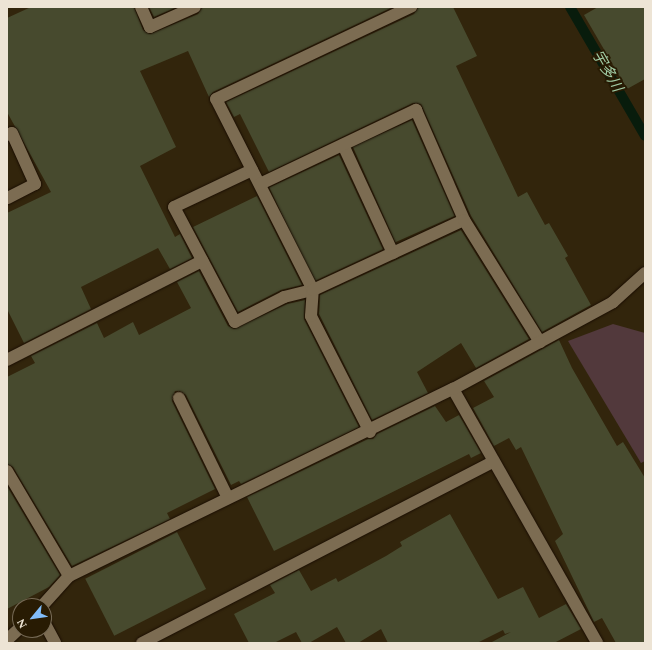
<!DOCTYPE html>
<meta charset="utf-8">
<style>
body{margin:0}
#map{position:relative;width:652px;height:650px;overflow:hidden;background:#32250c;font-family:Spectral,"Noto Sans JP",serif}
div>[style]{position:absolute}
[style*='--x']{left:calc(var(--x)*1px);top:calc(var(--y)*1px);width:calc(var(--w)*1px);rotate:calc(var(--a)*1deg)}
.green>*{inset:0;background:#52393c}
.stream>*{height:10px;margin:-5px;padding:0 5px;transform-origin:5px;border-radius:5px;background:#081c0c}
.building>*{inset:0;background:#474a2e;transform-origin:0 0}
.roads{filter:drop-shadow(0 0 1px #1a0d00) drop-shadow(0 0 1px #1a0d00)}
.lane>*{height:12px;margin:-6px;padding:0 6px;transform-origin:6px;border-radius:6px;background:#7c6c52}
.street>*{height:12px;margin:-6px;padding:0 6px;transform-origin:6px;border-radius:6px;background:#7c6c52}
span{translate:-50% -50%;white-space:nowrap;text-align:center;line-height:1.15;-webkit-text-stroke:3.5px #281b03;paint-order:stroke}
.water-label{font-size:15px;color:#a1cda6;font-style:italic}
.frame{position:absolute;inset:0;border:8px solid #ede4d5;pointer-events:none}
.north{position:absolute;left:12px;top:598px;width:40px;height:40px;box-sizing:border-box;background:#281b03;border:1px solid #776b57;border-radius:50%;rotate:241deg;font-size:11px;font-weight:700;line-height:16px;text-align:center;color:#ede4d5}
.north::after{content:'';display:block;margin:auto;width:14px;height:18px;background:#81bdfa;clip-path:polygon(50% 0,100% 100%,50% 72%,0 100%)}
</style>
<div id="map">
<div class="green">
<i style="clip-path:polygon(613px 324px,645px 333px,645px 461px,641px 463px,568px 341px)"></i>
</div>
<div class="stream">
<i style="--x:570;--y:7;--w:149;--a:59.8"></i>
</div>
<div class="building">
<i style="clip-path:polygon(31px 7px,134px 7px,143px 30px,150px 34px,198px 14px,202px 7px,393px 7px,213px 92px,209px 97px,188px 51px,140px 71px,176px 147px,140px 166px,175px 237px,180px 234px,192px 258px,170px 269px,158px 248px,81px 287px,91px 309px,24px 343px,7px 309px,7px 213px,51px 192px,7px 112px,7px 18px)"></i>
<i style="clip-path:polygon(149px 7px,177px 7px,154px 17px)"></i>
<i style="clip-path:polygon(418px 7px,453px 7px,477px 56px,456px 66px,518px 197px,527px 192px,545px 225px,549px 223px,568px 256px,565px 258px,591px 305px,542px 332px,471px 216px,421px 104px,413px 103px,269px 172px,240px 114px,234px 117px,226px 102px,414px 14px)"></i>
<i style="clip-path:polygon(598px 7px,645px 7px,645px 79px,627px 89px,584px 15px)"></i>
<i style="left:412px;top:120px;width:105px;height:65px;rotate:66deg"></i>
<i style="left:339px;top:155px;width:104px;height:77px;rotate:65deg"></i>
<i style="clip-path:polygon(257px 196px,302px 285px,281px 290px,238px 312px,193px 227px)"></i>
<i style="clip-path:polygon(461px 230px,529px 339px,476px 368px,461px 343px,417px 372px,428px 393px,372px 420px,319px 314px,320px 295px)"></i>
<i style="clip-path:polygon(199px 271px,228px 326px,234px 329px,287px 304px,305px 300px,304px 319px,359px 427px,241px 484px,239px 481px,231px 485px,186px 395px,180px 391px,175px 391px,172px 401px,215px 489px,167px 513px,170px 519px,72px 566px,13px 467px,7px 464px,7px 377px,35px 363px,31px 356px,97px 323px,104px 338px,133px 322px,139px 335px,191px 308px,177px 282px)"></i>
<i style="clip-path:polygon(559px 340px,572px 368px,617px 446px,623px 442px,645px 478px,645px 643px,616px 643px,602px 618px,594px 622px,555px 541px,563px 534px,521px 447px,516px 450px,509px 438px,494px 446px,473px 408px,494px 397px,484px 381px)"></i>
<i style="clip-path:polygon(435px 406px,446px 422px,459px 415px,481px 453px,471px 458px,469px 454px,274px 551px,247px 497px,368px 439px,373px 439px,377px 434px)"></i>
<i style="clip-path:polygon(7px 486px,60px 575px,49px 587px,7px 609px)"></i>
<i style="clip-path:polygon(450px 514px,498px 599px,523px 587px,539px 618px,566px 604px,581px 629px,554px 643px,490px 643px,511px 632px,505px 634px,503px 630px,477px 643px,388px 643px,381px 629px,358px 643px,346px 643px,337px 627px,309px 643px,302px 643px,296px 632px,274px 643px,249px 643px,234px 614px,275px 593px,270px 585px,299px 570px,311px 591px,336px 578px,338px 582px,386px 556px,402px 546px,400px 542px)"></i>
<i style="left:177px;top:532px;width:64px;height:103px;rotate:63deg"></i>
</div>
<div class="roads">
<div class="lane">
<i style="--x:141;--y:7;--w:22;--a:66"></i>
<i style="--x:150;--y:27;--w:49;--a:-24"></i>
<i style="--x:7;--y:135;--w:5;--a:-22"></i>
<i style="--x:12;--y:133;--w:56;--a:65.7"></i>
<i style="--x:35;--y:184;--w:31;--a:153"></i>
<i style="--x:343;--y:145;--w:119;--a:65.2"></i>
<i style="--x:252;--y:170;--w:86;--a:154.6"></i>
<i style="--x:174;--y:207;--w:130;--a:62.1"></i>
<i style="--x:235;--y:322;--w:55;--a:-27"></i>
<i style="--x:284;--y:297;--w:30;--a:-14"></i>
<i style="--x:313;--y:290;--w:214;--a:-116.9"></i>
<i style="--x:216;--y:99;--w:216;--a:-25.3"></i>
<i style="--x:260;--y:184;--w:173;--a:-25.4"></i>
<i style="--x:416;--y:110;--w:120;--a:66.4"></i>
<i style="--x:179;--y:398;--w:111;--a:63.9"></i>
<i style="--x:44;--y:622;--w:24;--a:62"></i>
<i style="--x:142;--y:643;--w:394;--a:-27.3"></i>
</div>
<div class="street">
<i style="--x:7;--y:360;--w:219;--a:-26.9"></i>
<i style="--x:453;--y:389;--w:292;--a:60.4"></i>
<i style="--x:370;--y:432;--w:130;--a:-117"></i>
<i style="--x:311;--y:316;--w:26;--a:-86"></i>
<i style="--x:313;--y:290;--w:166;--a:-24.9"></i>
<i style="--x:464;--y:220;--w:144;--a:58.1"></i>
<i style="--x:7;--y:471;--w:122;--a:59.4"></i>
<i style="--x:69;--y:576;--w:40;--a:132"></i>
<i style="--x:69;--y:576;--w:427;--a:-26"></i>
<i style="--x:453;--y:389;--w:182;--a:-28.5"></i>
<i style="--x:613;--y:302;--w:43;--a:-42.2"></i>
<i style="--x:7;--y:640;--w:18;--a:-43"></i>
</div>
</div>
<div class="water-label">
<span style="left:607px;top:71px;rotate:60deg">宇多川</span>
</div>
<div class="frame"></div>
<div class="north">N</div>
</div>
